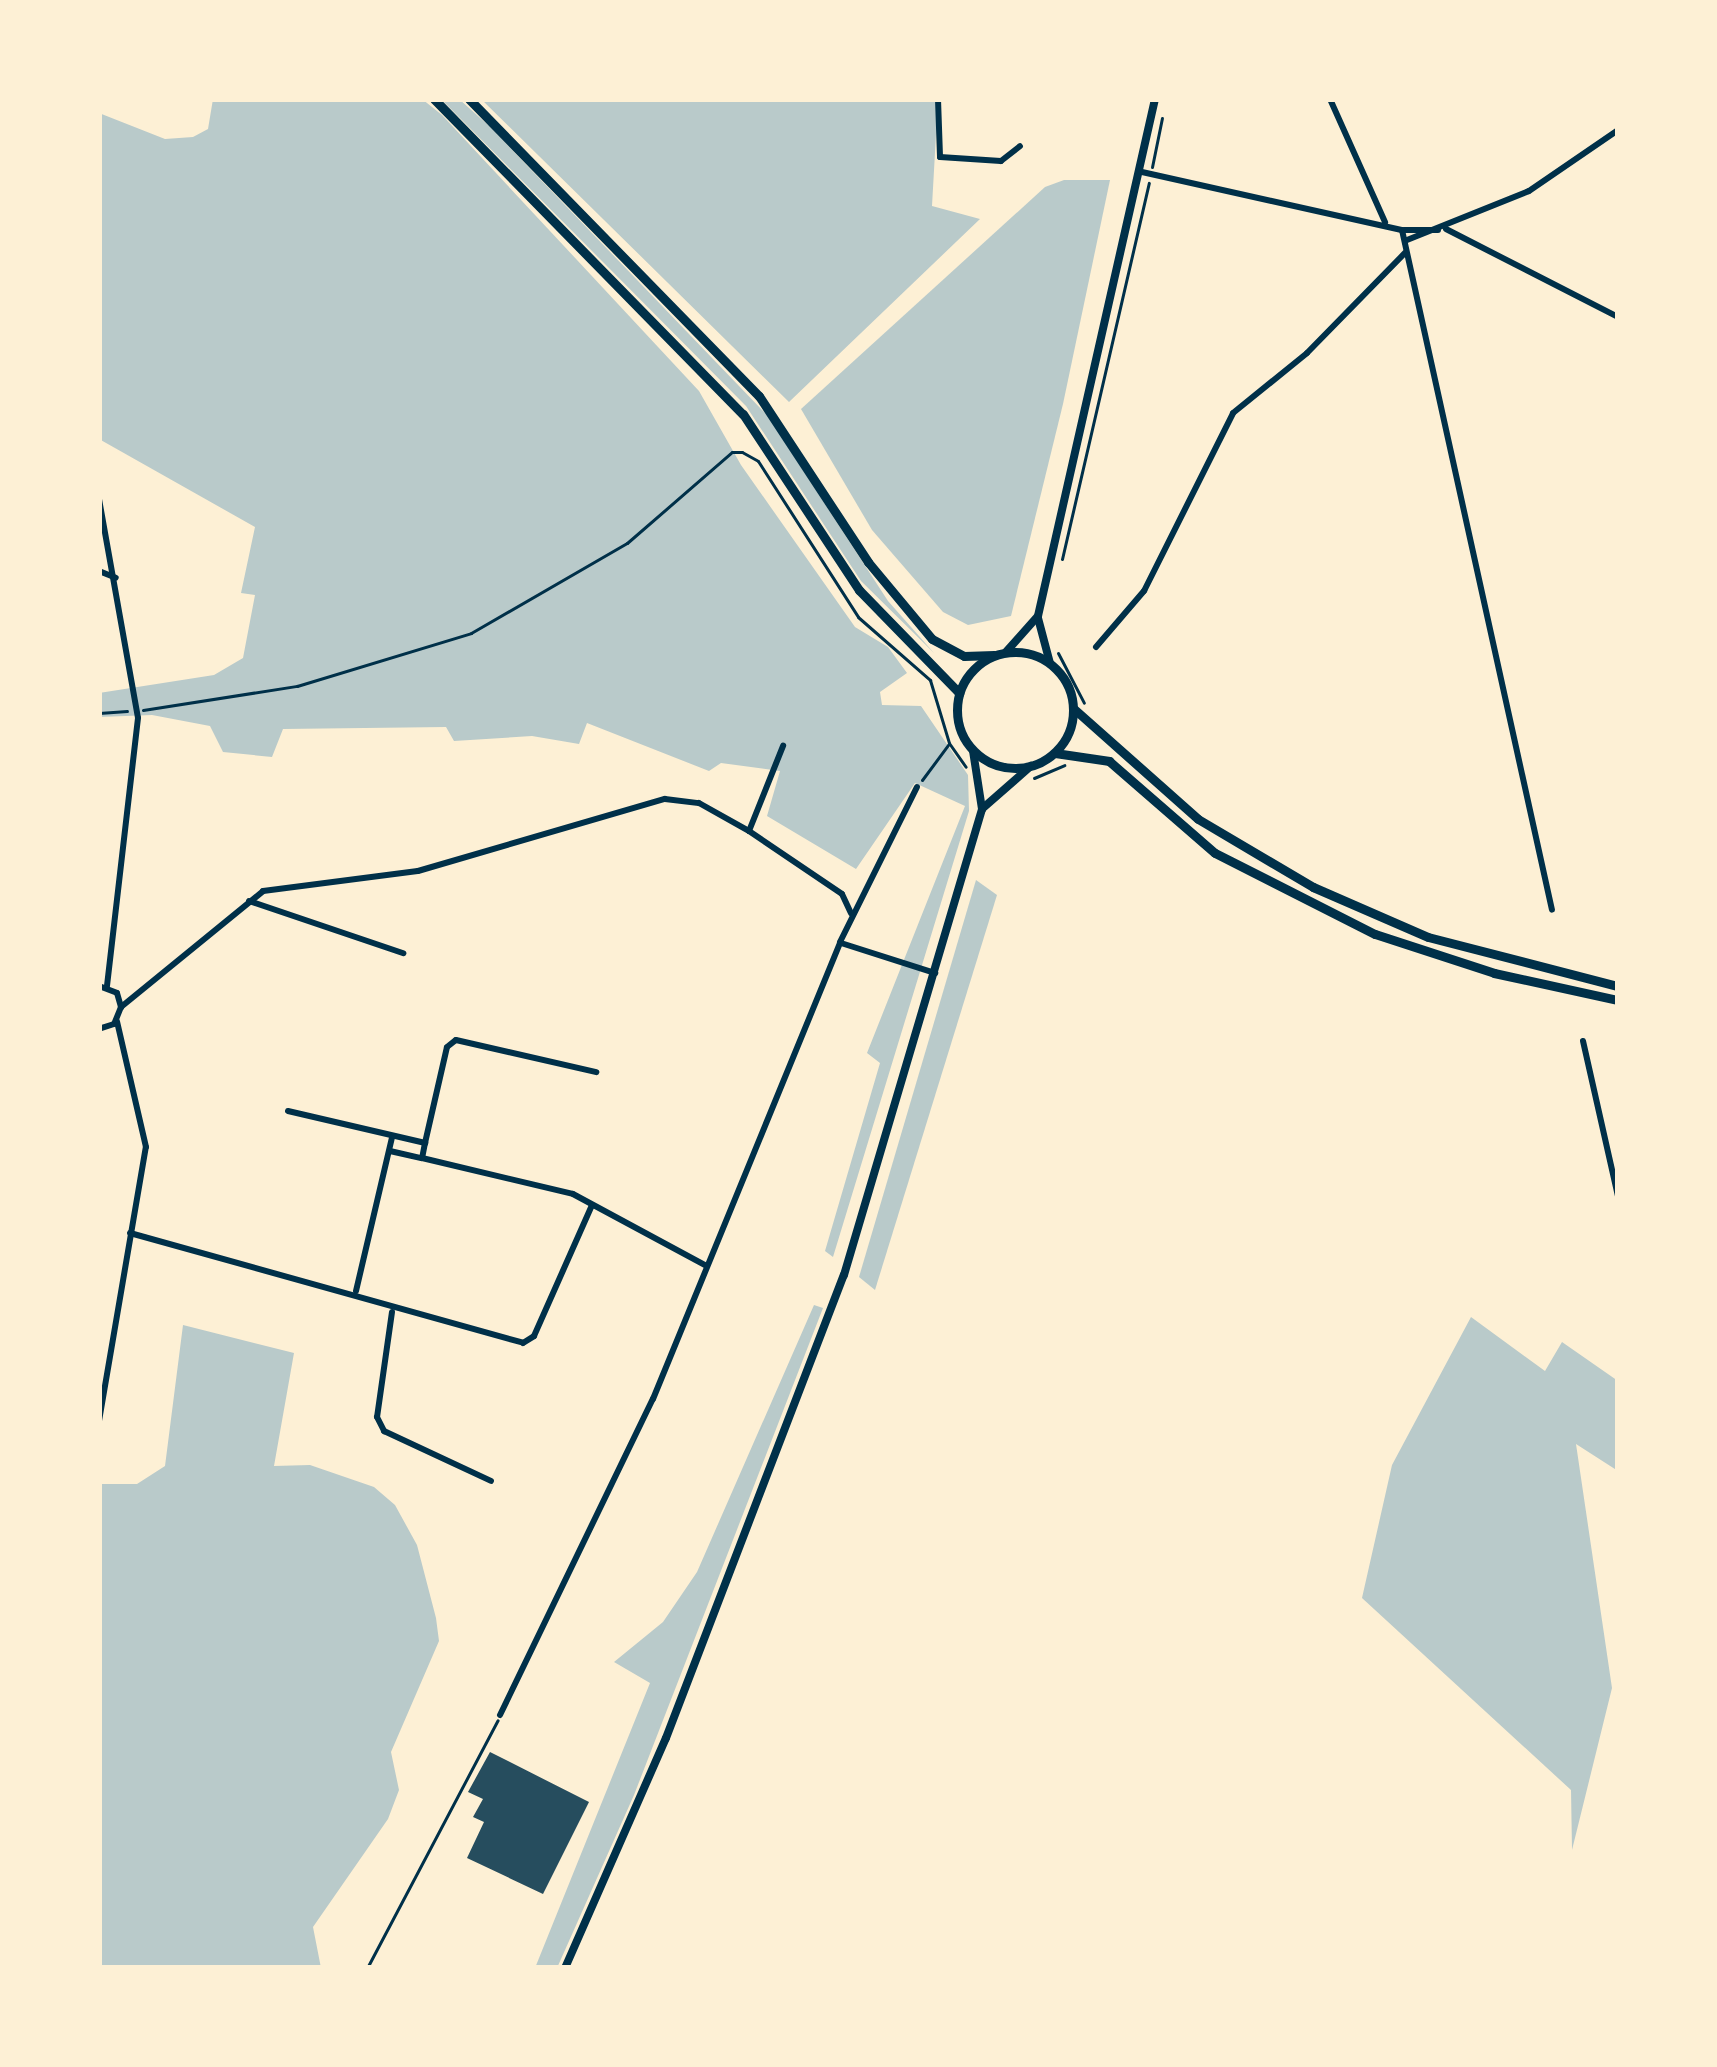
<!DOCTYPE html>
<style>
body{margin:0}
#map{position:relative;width:1717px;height:2067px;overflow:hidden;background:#fdf0d5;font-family:"Fira Sans",sans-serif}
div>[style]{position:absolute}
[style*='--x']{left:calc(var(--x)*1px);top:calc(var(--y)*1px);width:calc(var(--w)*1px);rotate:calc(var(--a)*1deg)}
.green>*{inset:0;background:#b9caca}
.building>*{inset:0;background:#264d5e}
.path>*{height:3px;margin:-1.5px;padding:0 1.5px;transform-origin:1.5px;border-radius:1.5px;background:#003049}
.minor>*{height:6px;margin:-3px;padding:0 3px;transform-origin:3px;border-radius:3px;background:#003049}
.secondary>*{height:8px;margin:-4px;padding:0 4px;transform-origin:4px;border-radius:4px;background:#003049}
.trunk>*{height:9px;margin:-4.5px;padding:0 4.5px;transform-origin:4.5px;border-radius:4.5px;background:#003049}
.trunk>.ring{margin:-4.5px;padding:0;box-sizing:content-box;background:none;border:9px solid #003049;border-radius:50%}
span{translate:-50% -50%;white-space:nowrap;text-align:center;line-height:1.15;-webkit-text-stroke:9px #fdf0d5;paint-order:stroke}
.frame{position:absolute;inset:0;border:102px solid #fdf0d5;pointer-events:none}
</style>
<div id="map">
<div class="green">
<i style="clip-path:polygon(213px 99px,422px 99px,442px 115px,699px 391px,741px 465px,855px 627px,888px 647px,907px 673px,880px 692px,882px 705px,921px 706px,968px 775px,969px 811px,833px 1257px,825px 1251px,880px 1063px,867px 1053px,965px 806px,915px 783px,856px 869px,767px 816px,780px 771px,721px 763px,709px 771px,587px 723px,579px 744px,532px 736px,454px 741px,446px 727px,283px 729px,272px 757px,223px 752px,210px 726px,152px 715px,99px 717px,99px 693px,214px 675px,243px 658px,255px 595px,241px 593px,255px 527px,99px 439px,99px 113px,165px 139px,193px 137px,208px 129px)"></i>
<i style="clip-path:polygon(441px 99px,459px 99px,488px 125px,767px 415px,888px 601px,934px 653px,861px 581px,746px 406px)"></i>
<i style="clip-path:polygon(481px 99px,938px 99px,932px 206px,980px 219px,789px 402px)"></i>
<i style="clip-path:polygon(1064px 180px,1110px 180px,1063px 404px,1011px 616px,968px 625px,943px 612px,872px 530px,801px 409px,1045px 187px)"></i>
<i style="clip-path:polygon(976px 880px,997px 895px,875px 1290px,859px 1277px)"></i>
<i style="clip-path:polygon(814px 1305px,823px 1308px,634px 1795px,557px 1968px,535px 1968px,650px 1683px,614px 1662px,663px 1622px,697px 1572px)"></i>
<i style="clip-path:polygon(1471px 1317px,1545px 1371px,1562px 1342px,1618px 1381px,1618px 1471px,1576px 1444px,1612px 1688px,1572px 1850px,1571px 1790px,1362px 1598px,1392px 1465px)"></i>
<i style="clip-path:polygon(183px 1325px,294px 1353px,274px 1466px,310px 1465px,374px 1487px,395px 1505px,417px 1545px,436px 1618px,439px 1641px,391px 1752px,399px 1790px,388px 1819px,313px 1927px,321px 1968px,99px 1968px,99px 1484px,137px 1484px,165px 1466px)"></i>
</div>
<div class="building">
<i style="clip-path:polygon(490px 1752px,589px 1802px,543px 1894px,467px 1858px,484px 1822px,473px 1817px,483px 1799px,468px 1792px)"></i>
</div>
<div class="path">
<i style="--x:1152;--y:167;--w:50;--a:-78.5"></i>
<i style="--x:1062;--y:559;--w:386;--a:-77"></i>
<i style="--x:1058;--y:653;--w:56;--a:62.5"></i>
<i style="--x:143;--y:710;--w:156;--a:-8.9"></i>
<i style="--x:297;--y:686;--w:182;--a:-16.9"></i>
<i style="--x:471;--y:633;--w:180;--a:-30"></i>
<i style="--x:627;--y:543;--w:139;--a:-40.9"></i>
<i style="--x:732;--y:452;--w:10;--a:0"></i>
<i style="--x:742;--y:452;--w:18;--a:29"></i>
<i style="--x:758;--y:461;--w:185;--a:57.3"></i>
<i style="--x:858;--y:617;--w:96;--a:41.2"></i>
<i style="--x:930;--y:680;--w:66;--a:73.2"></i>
<i style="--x:949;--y:743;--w:29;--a:55"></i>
<i style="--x:99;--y:713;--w:28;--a:-4"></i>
<i style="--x:1034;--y:778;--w:33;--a:-23"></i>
<i style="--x:922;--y:780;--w:44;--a:-53.4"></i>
<i style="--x:367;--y:1968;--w:280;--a:-62.2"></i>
</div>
<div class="minor">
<i style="--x:938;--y:99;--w:58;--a:88"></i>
<i style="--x:940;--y:157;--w:61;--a:3.8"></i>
<i style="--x:1001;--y:161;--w:24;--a:-38"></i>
<i style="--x:1330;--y:99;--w:135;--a:65.9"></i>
<i style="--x:1142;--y:172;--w:266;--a:12.6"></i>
<i style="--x:1402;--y:230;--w:696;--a:77.56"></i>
<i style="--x:1446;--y:229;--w:193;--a:27.1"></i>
<i style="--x:1404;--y:230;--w:34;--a:0"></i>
<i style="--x:1407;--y:240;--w:131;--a:-21.9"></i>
<i style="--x:1529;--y:191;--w:108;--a:-34.4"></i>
<i style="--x:99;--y:499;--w:222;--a:79.9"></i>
<i style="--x:138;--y:718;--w:270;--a:96.6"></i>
<i style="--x:99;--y:571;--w:18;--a:22"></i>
<i style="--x:1096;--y:647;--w:74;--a:-49.4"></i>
<i style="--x:1144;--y:591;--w:199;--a:-63.4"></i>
<i style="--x:1233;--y:413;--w:95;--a:-39"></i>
<i style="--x:1307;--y:353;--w:140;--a:-45.6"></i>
<i style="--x:749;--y:831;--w:92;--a:-68.2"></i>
<i style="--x:249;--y:901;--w:163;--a:18.7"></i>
<i style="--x:841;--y:943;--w:99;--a:17.7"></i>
<i style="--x:99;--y:986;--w:19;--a:21"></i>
<i style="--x:117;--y:993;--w:15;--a:74"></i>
<i style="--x:121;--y:1007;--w:18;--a:112"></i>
<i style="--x:114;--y:1024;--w:16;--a:162"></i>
<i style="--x:121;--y:1007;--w:183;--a:-39.2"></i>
<i style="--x:263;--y:891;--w:156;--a:-7.4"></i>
<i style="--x:418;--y:871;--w:257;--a:-16.3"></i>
<i style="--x:665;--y:799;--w:34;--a:7"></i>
<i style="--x:699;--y:803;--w:57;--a:29.2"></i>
<i style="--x:749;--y:831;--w:112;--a:34.1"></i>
<i style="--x:842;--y:894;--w:21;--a:65"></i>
<i style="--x:1583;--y:1041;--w:159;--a:77.3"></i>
<i style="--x:288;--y:1111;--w:141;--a:13.1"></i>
<i style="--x:425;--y:1143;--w:15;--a:101"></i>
<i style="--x:422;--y:1158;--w:155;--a:13.4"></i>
<i style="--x:573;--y:1194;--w:150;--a:28.3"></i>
<i style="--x:425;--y:1143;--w:98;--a:-77.1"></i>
<i style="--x:447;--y:1047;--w:11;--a:-38"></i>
<i style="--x:456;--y:1040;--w:144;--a:12.9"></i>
<i style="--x:390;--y:1151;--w:32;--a:13"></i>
<i style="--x:130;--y:1233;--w:408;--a:15.6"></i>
<i style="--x:523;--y:1343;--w:13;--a:-32"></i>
<i style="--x:534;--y:1336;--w:143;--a:-66.1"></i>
<i style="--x:356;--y:1291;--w:158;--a:-76.8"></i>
<i style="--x:392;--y:1312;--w:106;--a:98.1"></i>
<i style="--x:377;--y:1417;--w:16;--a:63"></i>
<i style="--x:384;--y:1431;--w:118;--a:25"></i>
<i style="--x:99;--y:1421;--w:278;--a:-80.3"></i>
<i style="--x:146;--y:1147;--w:129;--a:-103"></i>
<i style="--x:500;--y:1715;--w:351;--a:-64.2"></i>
<i style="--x:653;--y:1399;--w:494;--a:-67.7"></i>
<i style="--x:840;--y:942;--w:173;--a:-63.6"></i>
</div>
<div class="secondary">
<i style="--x:1038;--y:618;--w:47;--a:75.1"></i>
<i style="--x:1006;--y:652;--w:48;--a:-48.4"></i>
<i style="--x:1038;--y:616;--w:530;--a:-77.25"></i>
<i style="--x:983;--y:808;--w:64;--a:-41.2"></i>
<i style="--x:565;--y:1968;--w:251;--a:-66.3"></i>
<i style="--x:666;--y:1738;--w:496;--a:-69"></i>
<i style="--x:844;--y:1275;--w:486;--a:-73.5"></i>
<i style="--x:982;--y:809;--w:59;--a:-98.8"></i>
</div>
<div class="trunk">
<i style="--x:434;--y:99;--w:441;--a:45.6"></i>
<i style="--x:743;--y:414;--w:211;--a:56.6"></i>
<i style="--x:859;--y:590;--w:144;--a:45.8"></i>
<i style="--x:469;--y:99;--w:415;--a:45.7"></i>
<i style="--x:759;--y:396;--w:199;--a:56.7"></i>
<i style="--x:868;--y:562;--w:100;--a:50.3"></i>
<i style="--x:932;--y:639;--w:36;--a:28"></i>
<i style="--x:964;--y:656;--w:30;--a:-2"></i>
<i class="ring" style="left:957px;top:652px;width:107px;height:107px"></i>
<i style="--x:1073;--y:708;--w:167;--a:41.6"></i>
<i style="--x:1198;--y:819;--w:134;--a:30.6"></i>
<i style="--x:1313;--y:887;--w:125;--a:23.5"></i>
<i style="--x:1428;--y:937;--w:196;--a:14.5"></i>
<i style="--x:1055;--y:753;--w:55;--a:8.4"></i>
<i style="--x:1109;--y:761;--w:140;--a:41"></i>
<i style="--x:1215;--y:853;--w:179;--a:26.9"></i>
<i style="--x:1375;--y:934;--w:125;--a:18.1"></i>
<i style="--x:1494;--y:973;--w:127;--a:12.3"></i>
</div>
<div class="frame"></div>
</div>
